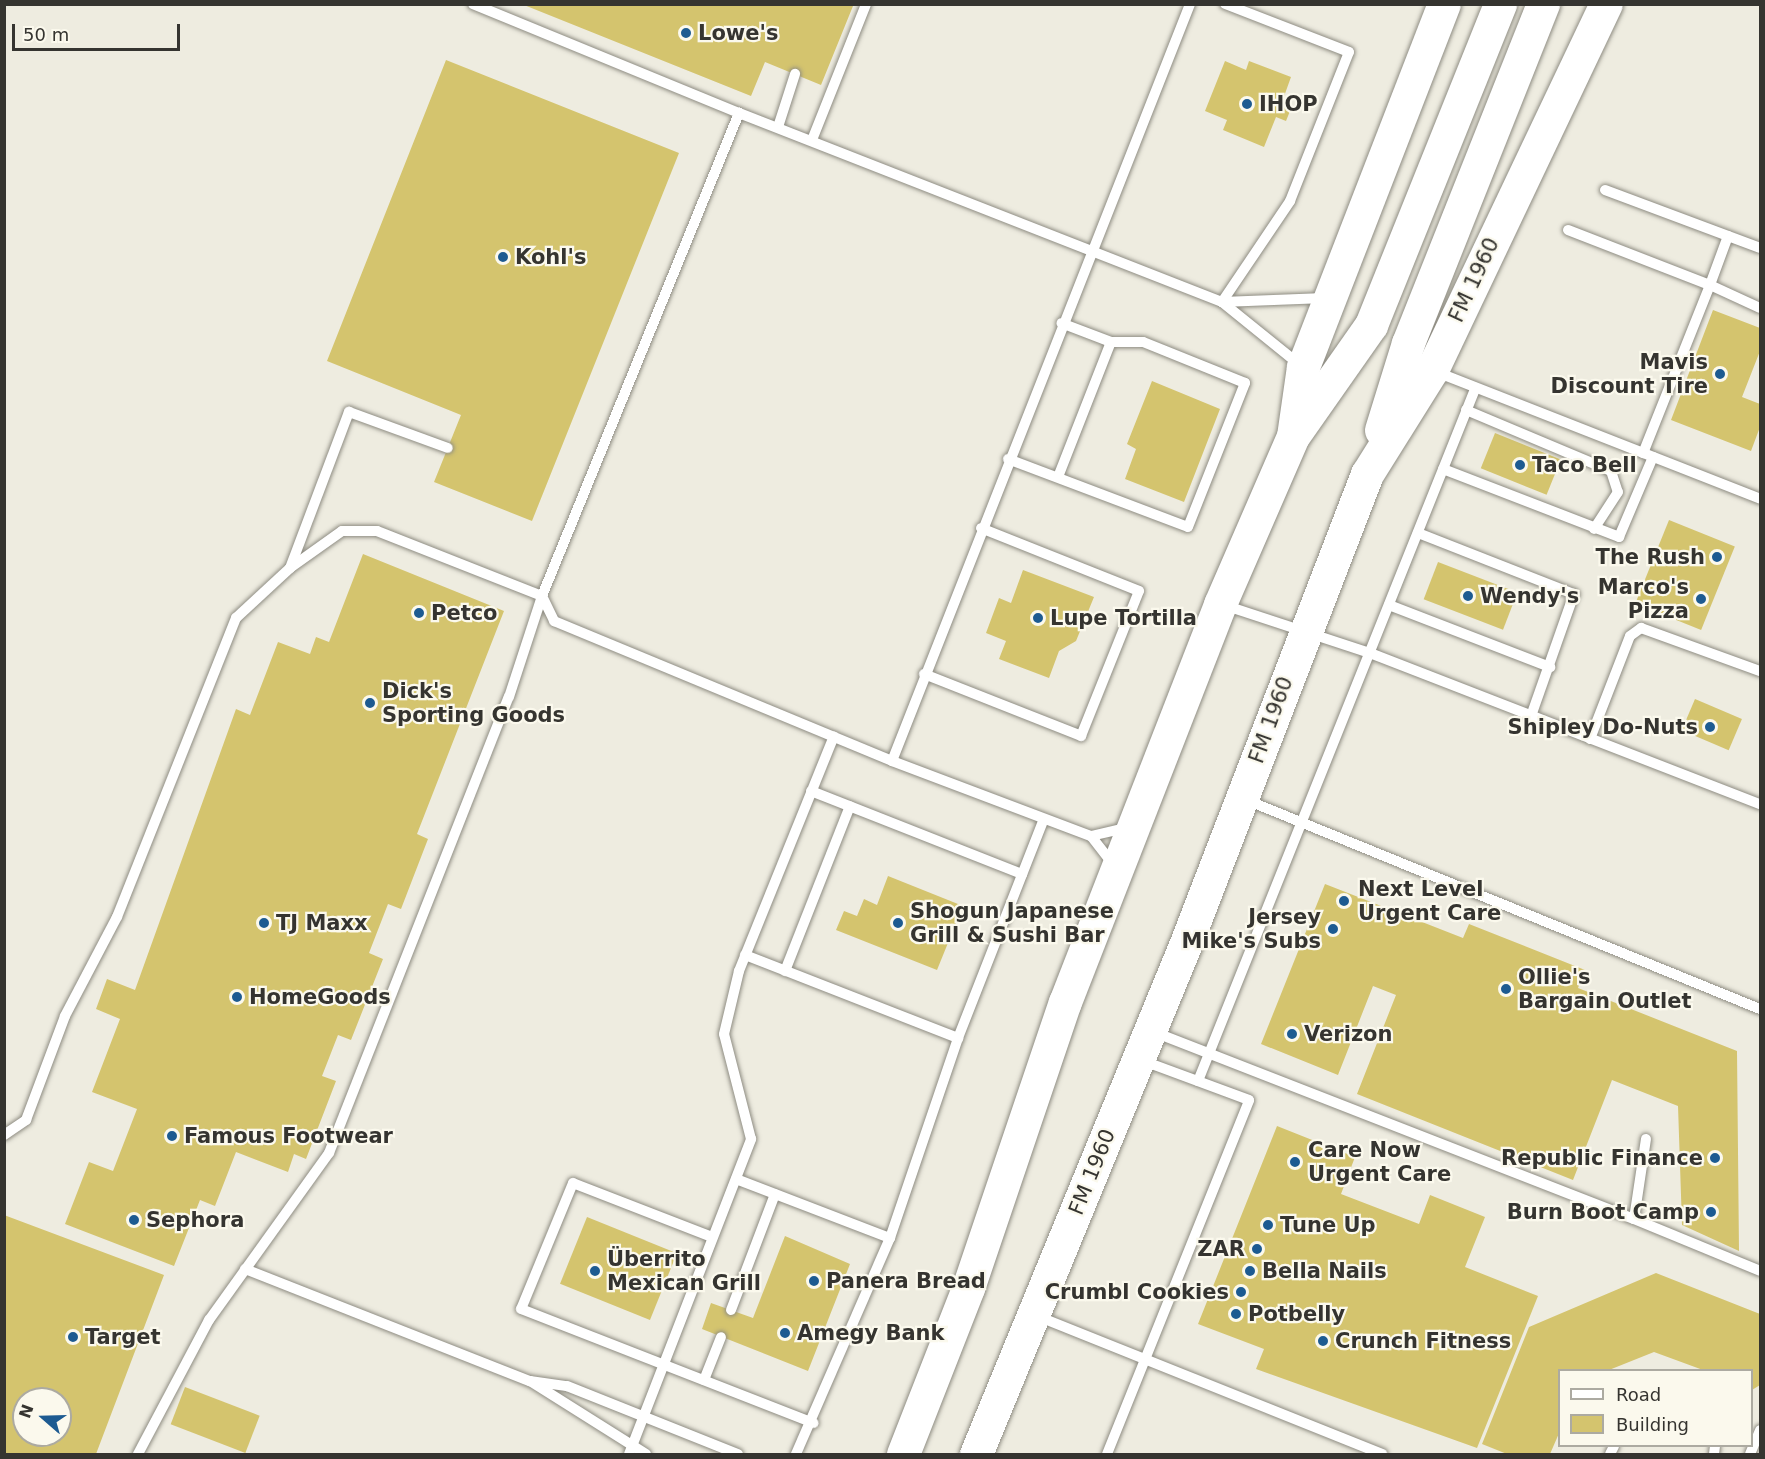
<!DOCTYPE html>
<meta charset="utf-8">
<style>
body{margin:0}
#map{position:relative;width:1765px;height:1459px;overflow:hidden;background:#eeece0;font-family:"DejaVu Sans",sans-serif}
div>[style]{position:absolute}
[style*='--x']{left:calc(var(--x)*1px);top:calc(var(--y)*1px);width:calc(var(--w)*1px);rotate:calc(var(--a)*1deg)}
.building>*{inset:0;background:#d4c46e;transform-origin:0 0}
.roads{filter:drop-shadow(0 0 2px #8e8c82) drop-shadow(0 0 2px #8e8c82)}
.service>*{height:10px;margin:-5px;padding:0 5px;transform-origin:5px;border-radius:5px;background:#fff}
.primary>*{height:33px;margin:-16.5px;padding:0 16.5px;transform-origin:16.5px;border-radius:16.5px;background:#fff}
.dots>*{width:16px;height:16px;translate:-50% -50%;box-sizing:border-box;border:3px solid #fbf9ed;border-radius:50%}
span{translate:-50% -50%;white-space:nowrap;text-align:center;line-height:1.15;-webkit-text-stroke:4.5px #fbf9ed;paint-order:stroke}
.poi-label{font-size:21px;color:#353430;font-weight:700}
.left{translate:0 -50%;text-align:left}
.right{translate:-100% -50%;text-align:right}
.street-label{font-size:21px;color:#353430}
.frame{position:absolute;inset:0;border:6px solid #353430;pointer-events:none}
.legend{position:absolute;left:1558px;top:1369px;width:195px;height:78px;box-sizing:border-box;background:#fbf9ed;border:2px solid #acaaa1;margin:0;padding:8px 10px;list-style:none;font-size:18px;color:#353430}
.legend li{display:flex;align-items:center;gap:12px;height:30px}
.legend b{width:30px;border:2px solid #acaaa1}
.north{position:absolute;left:12px;top:1387px;width:60px;height:60px;box-sizing:border-box;background:#fbf9ed;border:2px solid #acaaa1;border-radius:50%;rotate:290deg;font-size:16px;font-weight:700;line-height:24px;text-align:center;color:#353430}
.north::after{content:'';display:block;margin:auto;width:21px;height:27px;background:#1d5b91;clip-path:polygon(50% 0,100% 100%,50% 72%,0 100%)}
.scale{position:absolute;left:12px;top:24px;width:168px;height:27px;box-sizing:border-box;border:3px solid #353430;border-top:0;padding-left:8px;font-size:18px;line-height:21px;white-space:nowrap;color:#353430;-webkit-text-stroke:4px #fbf9ed;paint-order:stroke}
</style>
<div id="map">
<div class="building">
<i style="clip-path:polygon(524px 5px,850px 5px,853px 6px,821px 85px,765px 62px,751px 96px)"></i>
<i style="clip-path:polygon(446px 60px,679px 153px,532px 521px,434px 482px,461px 415px,327px 361px)"></i>
<i style="clip-path:polygon(1225px 61px,1246px 70px,1249px 61px,1291px 77px,1282px 102px,1292px 106px,1286px 121px,1276px 117px,1264px 147px,1223px 130px,1227px 120px,1205px 111px)"></i>
<i style="clip-path:polygon(1713px 310px,1760px 328px,1760px 351px,1742px 397px,1760px 404px,1760px 427px,1751px 451px,1671px 420px)"></i>
<i style="clip-path:polygon(1152px 381px,1220px 409px,1184px 502px,1125px 479px,1136px 449px,1127px 444px)"></i>
<i style="left:1495px;top:433px;width:71px;height:38px;rotate:22deg"></i>
<i style="left:1669px;top:520px;width:71px;height:90px;rotate:22deg"></i>
<i style="clip-path:polygon(363px 554px,504px 611px,417px 834px,428px 839px,401px 909px,388px 904px,369px 953px,383px 959px,351px 1040px,338px 1035px,322px 1076px,336px 1081px,306px 1159px,294px 1154px,288px 1172px,236px 1152px,215px 1206px,200px 1200px,174px 1266px,65px 1224px,89px 1162px,113px 1171px,137px 1109px,92px 1092px,120px 1019px,96px 1009px,107px 979px,135px 990px,236px 709px,250px 715px,278px 642px,310px 654px,316px 637px,329px 642px)"></i>
<i style="left:1438px;top:562px;width:85px;height:40px;rotate:21deg"></i>
<i style="clip-path:polygon(1023px 570px,1094px 597px,1076px 641px,1059px 651px,1049px 678px,999px 659px,1006px 641px,986px 633px,999px 598px,1011px 603px)"></i>
<i style="left:1695px;top:699px;width:51px;height:34px;rotate:23deg"></i>
<i style="clip-path:polygon(888px 876px,963px 906px,937px 970px,836px 930px,844px 911px,857px 916px,864px 899px,877px 905px)"></i>
<i style="clip-path:polygon(1325px 884px,1463px 938px,1469px 924px,1585px 970px,1578px 988px,1737px 1051px,1739px 1251px,1682px 1225px,1678px 1106px,1612px 1080px,1573px 1180px,1357px 1094px,1396px 995px,1373px 986px,1338px 1075px,1261px 1044px)"></i>
<i style="clip-path:polygon(1277px 1126px,1355px 1157px,1341px 1194px,1419px 1224px,1430px 1195px,1485px 1217px,1465px 1267px,1538px 1296px,1477px 1448px,1256px 1369px,1264px 1349px,1198px 1324px)"></i>
<i style="clip-path:polygon(evenodd,4px 1215px,164px 1275px,96px 1454px,4px 1454px,4px 1215px,24px 1399px,60px 1399px,60px 1435px,24px 1435px,24px 1399px)"></i>
<i style="left:587px;top:1217px;width:97px;height:72px;rotate:22deg"></i>
<i style="clip-path:polygon(785px 1236px,850px 1264px,808px 1371px,702px 1329px,711px 1303px,753px 1318px)"></i>
<i style="clip-path:polygon(1656px 1273px,1760px 1314px,1760px 1385px,1752px 1390px,1752px 1370px,1703px 1370px,1654px 1352px,1609px 1370px,1560px 1370px,1560px 1431px,1550px 1454px,1507px 1454px,1482px 1444px,1529px 1327px)"></i>
<i style="left:185px;top:1387px;width:80px;height:40px;rotate:21deg"></i>
</div>
<div class="roads">
<div class="service">
<i style="--x:473;--y:4;--w:287;--a:22.3"></i>
<i style="--x:778;--y:127;--w:56;--a:-72.2"></i>
<i style="--x:812;--y:140;--w:146;--a:-68.3"></i>
<i style="--x:1605;--y:190;--w:165;--a:20.5"></i>
<i style="--x:1568;--y:230;--w:152;--a:21.2"></i>
<i style="--x:1710;--y:285;--w:181;--a:111.7"></i>
<i style="--x:1728;--y:236;--w:52;--a:110.2"></i>
<i style="--x:1710;--y:285;--w:55;--a:24.7"></i>
<i style="--x:1300;--y:365;--w:100;--a:-141.1"></i>
<i style="--x:1222;--y:302;--w:103;--a:-2.2"></i>
<i style="--x:1434;--y:371;--w:350;--a:21.4"></i>
<i style="--x:1466;--y:410;--w:157;--a:22.8"></i>
<i style="--x:1611;--y:471;--w:22;--a:72"></i>
<i style="--x:1618;--y:492;--w:44;--a:123"></i>
<i style="--x:1008;--y:459;--w:192;--a:20.7"></i>
<i style="--x:1188;--y:527;--w:155;--a:-68.4"></i>
<i style="--x:1245;--y:383;--w:110;--a:-158.1"></i>
<i style="--x:1143;--y:342;--w:32;--a:180"></i>
<i style="--x:1111;--y:342;--w:53;--a:-159.2"></i>
<i style="--x:1443;--y:469;--w:189;--a:21.1"></i>
<i style="--x:1619;--y:537;--w:87;--a:-67"></i>
<i style="--x:1058;--y:477;--w:145;--a:-68.6"></i>
<i style="--x:1418;--y:533;--w:168;--a:21.4"></i>
<i style="--x:1574;--y:594;--w:129;--a:109.4"></i>
<i style="--x:290;--y:568;--w:167;--a:-69.3"></i>
<i style="--x:349;--y:412;--w:105;--a:20"></i>
<i style="--x:1224;--y:605;--w:154;--a:18.2"></i>
<i style="--x:1370;--y:653;--w:418;--a:21.2"></i>
<i style="--x:1389;--y:605;--w:173;--a:21.1"></i>
<i style="--x:924;--y:674;--w:169;--a:21.5"></i>
<i style="--x:1081;--y:736;--w:156;--a:-68.2"></i>
<i style="--x:1139;--y:591;--w:170;--a:-158.3"></i>
<i style="--x:1590;--y:739;--w:110;--a:-68.8"></i>
<i style="--x:1630;--y:636;--w:14;--a:-36"></i>
<i style="--x:1641;--y:628;--w:127;--a:19.9"></i>
<i style="--x:892;--y:761;--w:814;--a:-68.51"></i>
<i style="--x:811;--y:791;--w:227;--a:21.5"></i>
<i style="--x:1244;--y:799;--w:557;--a:22.15"></i>
<i style="--x:1091;--y:836;--w:36;--a:-13"></i>
<i style="--x:745;--y:955;--w:229;--a:21.3"></i>
<i style="--x:785;--y:971;--w:177;--a:-68.5"></i>
<i style="--x:1154;--y:1032;--w:515;--a:21.29"></i>
<i style="--x:1634;--y:1219;--w:81;--a:-81.5"></i>
<i style="--x:1198;--y:1081;--w:745;--a:-68.18"></i>
<i style="--x:4;--y:1135;--w:27;--a:-34"></i>
<i style="--x:26;--y:1120;--w:111;--a:-69.4"></i>
<i style="--x:65;--y:1016;--w:112;--a:-62.3"></i>
<i style="--x:117;--y:917;--w:322;--a:-68.3"></i>
<i style="--x:236;--y:618;--w:74;--a:-42.8"></i>
<i style="--x:290;--y:568;--w:64;--a:-35.4"></i>
<i style="--x:342;--y:531;--w:35;--a:0"></i>
<i style="--x:377;--y:531;--w:177;--a:21.5"></i>
<i style="--x:542;--y:596;--w:28;--a:64"></i>
<i style="--x:554;--y:621;--w:366;--a:22.5"></i>
<i style="--x:892;--y:761;--w:213;--a:20.7"></i>
<i style="--x:1091;--y:836;--w:36;--a:52"></i>
<i style="--x:736;--y:1179;--w:165;--a:21"></i>
<i style="--x:1634;--y:1219;--w:136;--a:22.4"></i>
<i style="--x:712;--y:1237;--w:149;--a:-158.8"></i>
<i style="--x:573;--y:1183;--w:136;--a:112.4"></i>
<i style="--x:521;--y:1309;--w:314;--a:21.3"></i>
<i style="--x:245;--y:1269;--w:306;--a:21.5"></i>
<i style="--x:731;--y:1310;--w:124;--a:-69.2"></i>
<i style="--x:1037;--y:1316;--w:372;--a:21.8"></i>
<i style="--x:704;--y:1380;--w:46;--a:-68.4"></i>
<i style="--x:138;--y:1454;--w:152;--a:-62.1"></i>
<i style="--x:209;--y:1320;--w:206;--a:-54.3"></i>
<i style="--x:329;--y:1153;--w:490;--a:-68.5"></i>
<i style="--x:509;--y:697;--w:106;--a:-71.9"></i>
<i style="--x:542;--y:596;--w:522;--a:-67.81"></i>
<i style="--x:739;--y:113;--w:519;--a:21.37"></i>
<i style="--x:1222;--y:302;--w:122;--a:-56"></i>
<i style="--x:1290;--y:201;--w:160;--a:-68.4"></i>
<i style="--x:1349;--y:52;--w:133;--a:-158.8"></i>
<i style="--x:629;--y:1454;--w:338;--a:-68.8"></i>
<i style="--x:751;--y:1139;--w:108;--a:-104.4"></i>
<i style="--x:724;--y:1034;--w:65;--a:-76.6"></i>
<i style="--x:739;--y:971;--w:253;--a:-68"></i>
<i style="--x:646;--y:1454;--w:137;--a:-147.8"></i>
<i style="--x:530;--y:1381;--w:37;--a:8"></i>
<i style="--x:567;--y:1386;--w:184;--a:21.7"></i>
<i style="--x:796;--y:1454;--w:236;--a:-66.5"></i>
<i style="--x:890;--y:1238;--w:211;--a:-71.2"></i>
<i style="--x:958;--y:1038;--w:235;--a:-68.6"></i>
<i style="--x:1107;--y:1454;--w:381;--a:-68.1"></i>
<i style="--x:1249;--y:1100;--w:115;--a:-159.7"></i>
<i style="--x:1610;--y:1454;--w:9;--a:-63"></i>
<i style="--x:1714;--y:1454;--w:8;--a:-83"></i>
<i style="--x:1750;--y:1454;--w:26;--a:-67"></i>
</div>
<div class="primary">
<i style="--x:1381;--y:430;--w:91;--a:-72.8"></i>
<i style="--x:1408;--y:343;--w:365;--a:-68.3"></i>
<i style="--x:1296;--y:432;--w:131;--a:-55"></i>
<i style="--x:1371;--y:325;--w:346;--a:-68.1"></i>
<i style="--x:903;--y:1454;--w:178;--a:-68.6"></i>
<i style="--x:968;--y:1288;--w:302;--a:-71.3"></i>
<i style="--x:1065;--y:1002;--w:427;--a:-68.7"></i>
<i style="--x:1220;--y:604;--w:183;--a:-66.5"></i>
<i style="--x:1293;--y:436;--w:70;--a:-81.8"></i>
<i style="--x:1303;--y:367;--w:389;--a:-68.8"></i>
<i style="--x:976;--y:1454;--w:552;--a:-67.66"></i>
<i style="--x:1186;--y:943;--w:503;--a:-68.9"></i>
<i style="--x:1367;--y:474;--w:123;--a:-58"></i>
<i style="--x:1432;--y:370;--w:405;--a:-64.6"></i>
</div>
</div>
<div class="dots">
<i style="left:686px;top:33px;background:#1d5b91"></i>
<i style="left:1247px;top:104px;background:#1d5b91"></i>
<i style="left:503px;top:257px;background:#1d5b91"></i>
<i style="left:1720px;top:374px;background:#1d5b91"></i>
<i style="left:1520px;top:465px;background:#1d5b91"></i>
<i style="left:1717px;top:557px;background:#1d5b91"></i>
<i style="left:1468px;top:596px;background:#1d5b91"></i>
<i style="left:1701px;top:599px;background:#1d5b91"></i>
<i style="left:419px;top:613px;background:#1d5b91"></i>
<i style="left:1038px;top:618px;background:#1d5b91"></i>
<i style="left:370px;top:703px;background:#1d5b91"></i>
<i style="left:1710px;top:727px;background:#1d5b91"></i>
<i style="left:1344px;top:901px;background:#1d5b91"></i>
<i style="left:264px;top:923px;background:#1d5b91"></i>
<i style="left:898px;top:923px;background:#1d5b91"></i>
<i style="left:1333px;top:929px;background:#1d5b91"></i>
<i style="left:1506px;top:989px;background:#1d5b91"></i>
<i style="left:237px;top:997px;background:#1d5b91"></i>
<i style="left:1292px;top:1034px;background:#1d5b91"></i>
<i style="left:172px;top:1136px;background:#1d5b91"></i>
<i style="left:1715px;top:1158px;background:#1d5b91"></i>
<i style="left:1295px;top:1162px;background:#1d5b91"></i>
<i style="left:1711px;top:1212px;background:#1d5b91"></i>
<i style="left:134px;top:1220px;background:#1d5b91"></i>
<i style="left:1268px;top:1225px;background:#1d5b91"></i>
<i style="left:1257px;top:1249px;background:#1d5b91"></i>
<i style="left:595px;top:1271px;background:#1d5b91"></i>
<i style="left:1250px;top:1271px;background:#1d5b91"></i>
<i style="left:814px;top:1281px;background:#1d5b91"></i>
<i style="left:1241px;top:1292px;background:#1d5b91"></i>
<i style="left:1236px;top:1314px;background:#1d5b91"></i>
<i style="left:785px;top:1333px;background:#1d5b91"></i>
<i style="left:73px;top:1337px;background:#1d5b91"></i>
<i style="left:1323px;top:1341px;background:#1d5b91"></i>
</div>
<div class="poi-label">
<span class="left" style="left:698px;top:33px">Lowe's</span>
<span class="left" style="left:1259px;top:104px">IHOP</span>
<span class="left" style="left:515px;top:257px">Kohl's</span>
<span class="right" style="left:1708px;top:374px">Mavis<br>Discount Tire</span>
<span class="left" style="left:1532px;top:465px">Taco Bell</span>
<span class="right" style="left:1705px;top:557px">The Rush</span>
<span class="right" style="left:1689px;top:599px">Marco's<br>Pizza</span>
<span class="left" style="left:1480px;top:596px">Wendy's</span>
<span class="left" style="left:431px;top:613px">Petco</span>
<span class="left" style="left:1050px;top:618px">Lupe Tortilla</span>
<span class="left" style="left:382px;top:703px">Dick's<br>Sporting Goods</span>
<span class="right" style="left:1698px;top:727px">Shipley Do-Nuts</span>
<span class="left" style="left:1358px;top:901px">Next Level<br>Urgent Care</span>
<span class="left" style="left:910px;top:923px">Shogun Japanese<br>Grill &amp; Sushi Bar</span>
<span class="right" style="left:1321px;top:929px">Jersey<br>Mike's Subs</span>
<span class="left" style="left:276px;top:923px">TJ Maxx</span>
<span class="left" style="left:1518px;top:989px">Ollie's<br>Bargain Outlet</span>
<span class="left" style="left:249px;top:997px">HomeGoods</span>
<span class="left" style="left:1304px;top:1034px">Verizon</span>
<span class="left" style="left:184px;top:1136px">Famous Footwear</span>
<span class="left" style="left:1308px;top:1162px">Care Now<br>Urgent Care</span>
<span class="right" style="left:1703px;top:1158px">Republic Finance</span>
<span class="right" style="left:1699px;top:1212px">Burn Boot Camp</span>
<span class="left" style="left:146px;top:1220px">Sephora</span>
<span class="left" style="left:1280px;top:1225px">Tune Up</span>
<span class="right" style="left:1245px;top:1249px">ZAR</span>
<span class="left" style="left:607px;top:1271px">Überrito<br>Mexican Grill</span>
<span class="left" style="left:1262px;top:1271px">Bella Nails</span>
<span class="left" style="left:826px;top:1281px">Panera Bread</span>
<span class="right" style="left:1229px;top:1292px">Crumbl Cookies</span>
<span class="left" style="left:1248px;top:1314px">Potbelly</span>
<span class="left" style="left:797px;top:1333px">Amegy Bank</span>
<span class="left" style="left:85px;top:1337px">Target</span>
<span class="left" style="left:1335px;top:1341px">Crunch Fitness</span>
</div>
<div class="street-label">
<span style="left:1474px;top:280px;rotate:-65deg">FM 1960</span>
<span style="left:1271px;top:720px;rotate:-70deg">FM 1960</span>
<span style="left:1092px;top:1172px;rotate:-68deg">FM 1960</span>
</div>
<div class="frame"></div>
<ul class="legend">
<li><b style="height:8px;background:#fff"></b>Road</li>
<li><b style="height:16px;background:#d4c46e"></b>Building</li>
</ul>
<div class="north">N</div>
<div class="scale">50 m</div>
</div>
